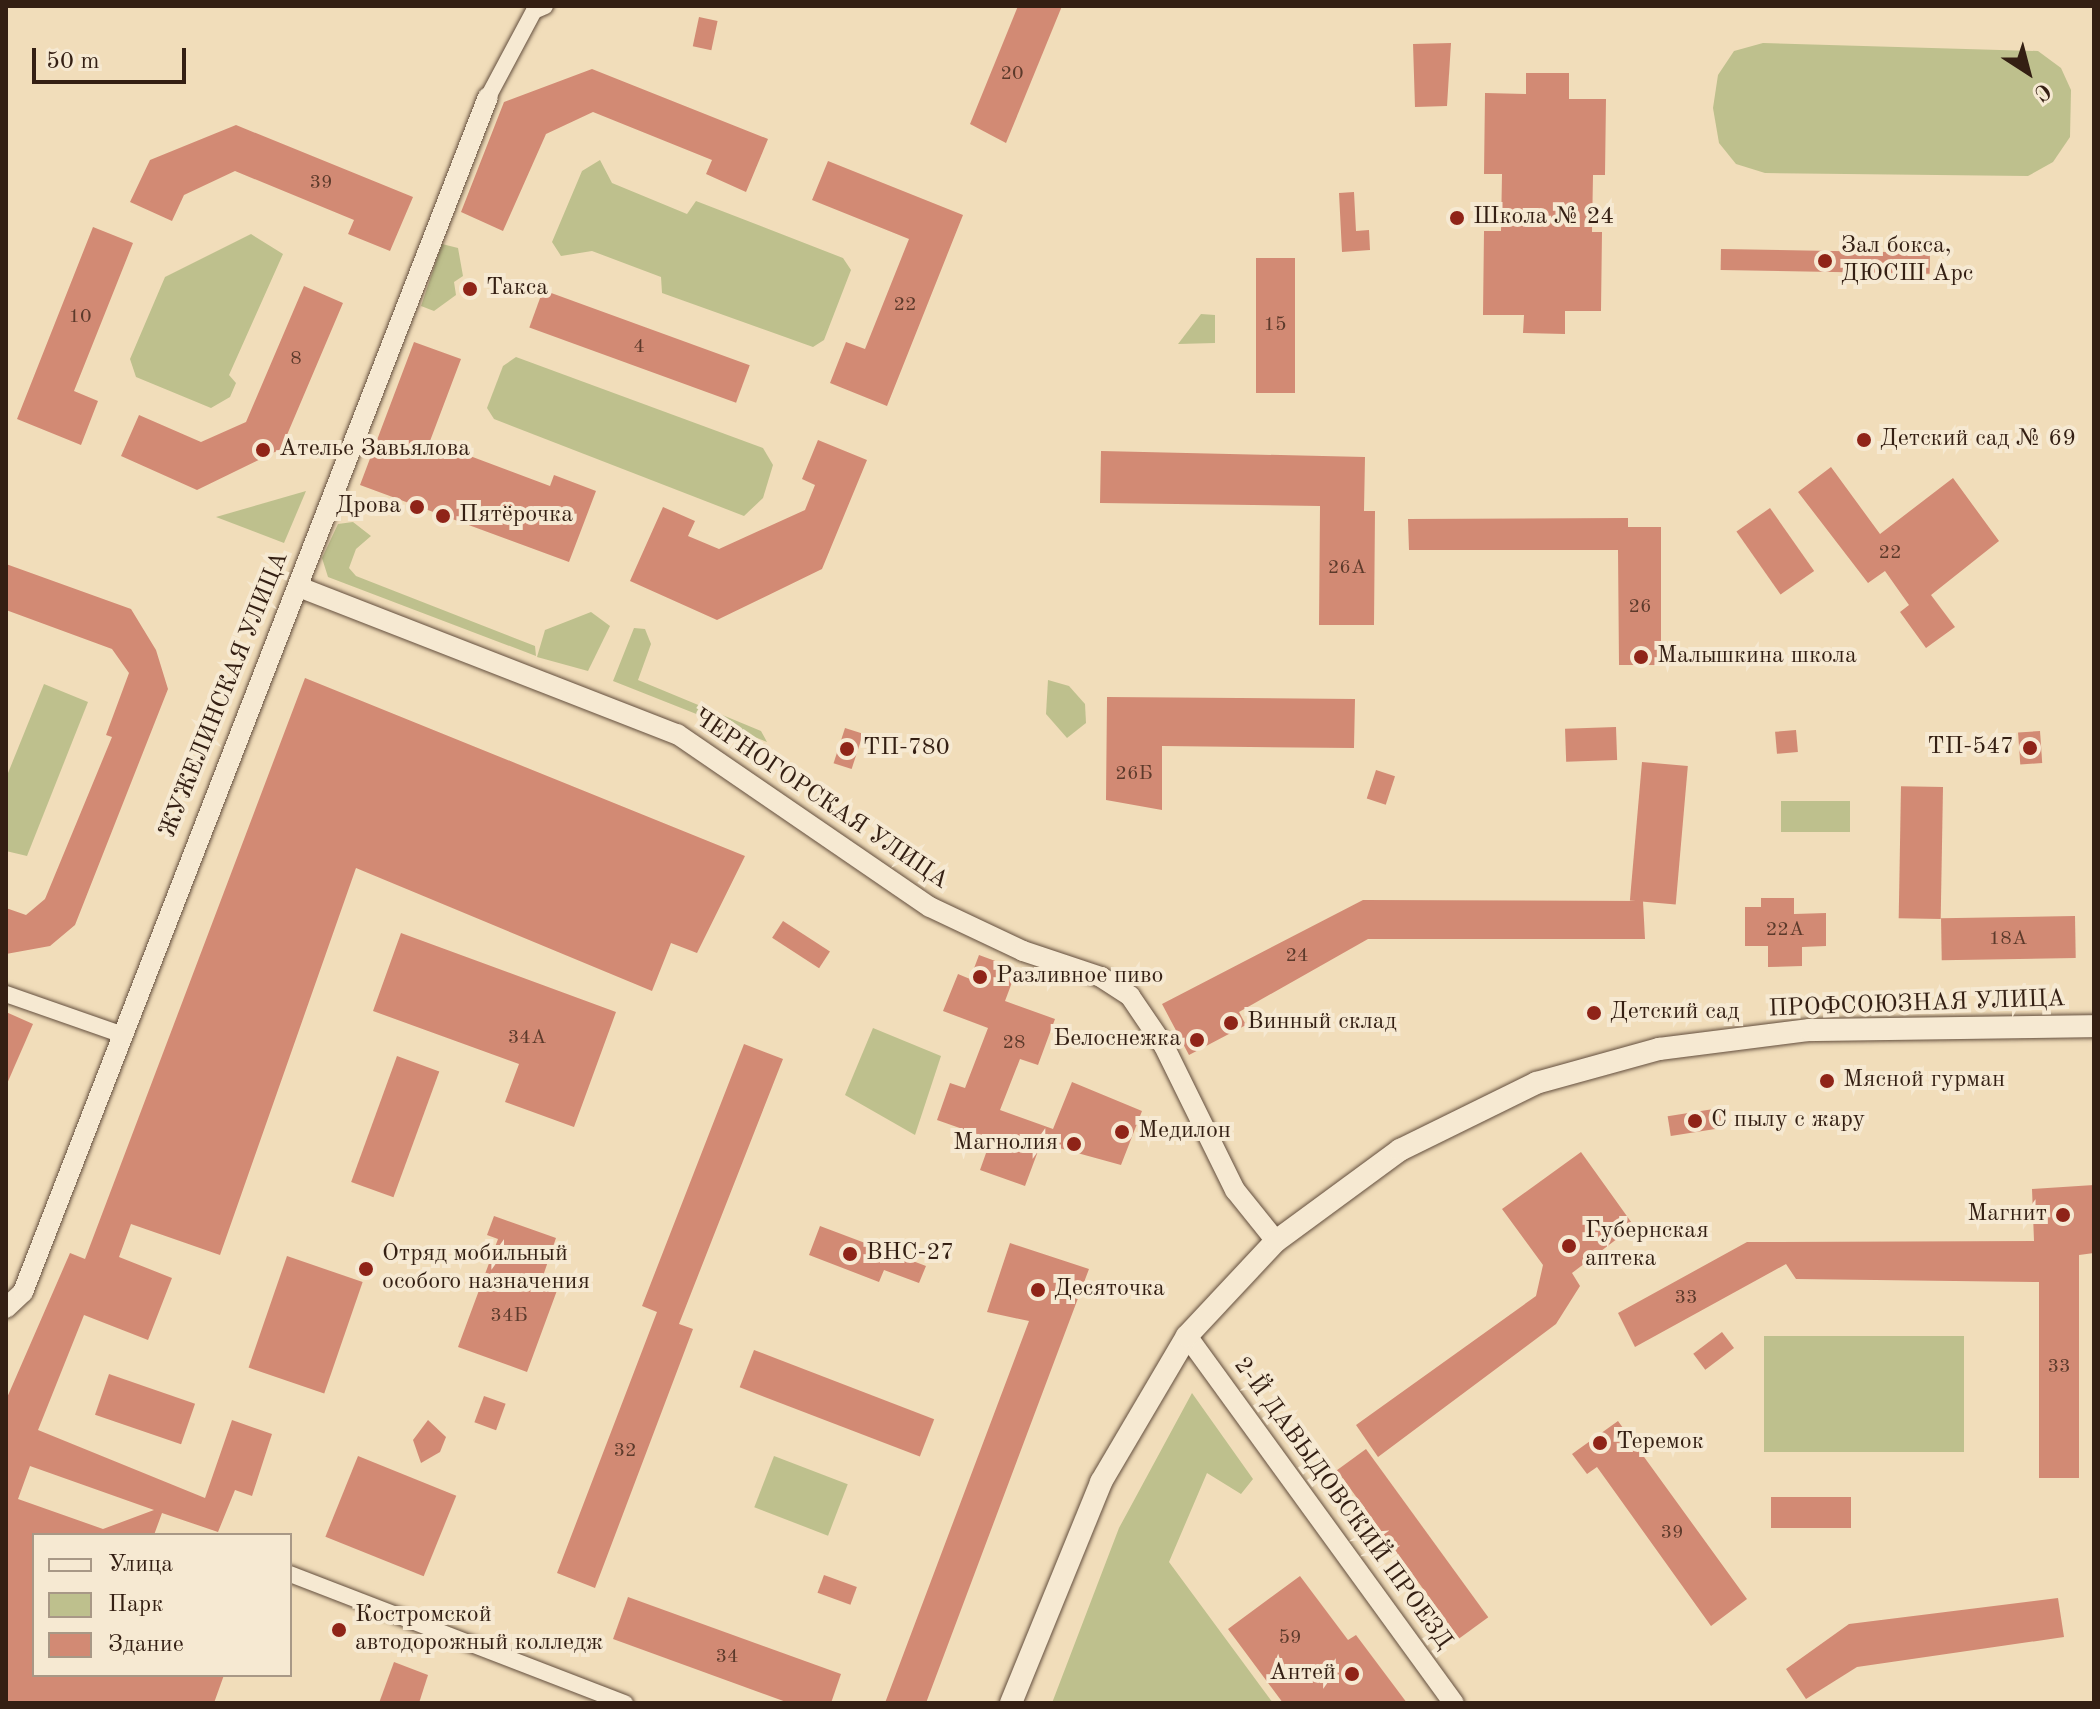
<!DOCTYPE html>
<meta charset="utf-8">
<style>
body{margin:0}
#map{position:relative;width:2100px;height:1709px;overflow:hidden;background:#f1ddba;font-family:"Old Standard TT",serif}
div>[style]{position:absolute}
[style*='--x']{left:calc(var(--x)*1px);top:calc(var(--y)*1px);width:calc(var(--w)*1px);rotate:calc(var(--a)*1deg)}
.green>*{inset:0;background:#bec08d;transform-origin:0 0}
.building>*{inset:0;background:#d28a74;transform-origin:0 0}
.roads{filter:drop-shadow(0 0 2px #634e3d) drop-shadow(0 0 2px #634e3d)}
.minor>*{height:16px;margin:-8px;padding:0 8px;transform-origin:8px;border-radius:8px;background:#f6e9d2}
.tertiary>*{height:20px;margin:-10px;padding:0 10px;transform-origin:10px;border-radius:10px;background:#f6e9d2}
.secondary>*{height:22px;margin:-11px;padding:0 11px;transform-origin:11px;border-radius:11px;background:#f6e9d2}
.dots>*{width:22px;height:22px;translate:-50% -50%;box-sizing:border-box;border:4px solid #f6e9d2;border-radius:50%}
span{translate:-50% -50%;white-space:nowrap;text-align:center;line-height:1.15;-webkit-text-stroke:8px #f6e9d2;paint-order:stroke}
.number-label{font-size:20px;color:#5c3a2b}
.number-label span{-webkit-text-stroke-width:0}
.poi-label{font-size:24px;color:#341f13}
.left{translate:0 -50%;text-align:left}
.right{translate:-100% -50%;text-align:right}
.street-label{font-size:24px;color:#341f13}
.frame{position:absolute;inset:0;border:8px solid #341f13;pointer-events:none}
.legend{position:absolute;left:32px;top:1533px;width:260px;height:144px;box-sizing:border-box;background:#f6e9d2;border:2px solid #a89886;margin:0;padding:10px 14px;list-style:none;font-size:24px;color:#341f13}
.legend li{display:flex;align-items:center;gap:16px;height:40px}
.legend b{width:40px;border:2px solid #a89886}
.north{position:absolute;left:1988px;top:32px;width:80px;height:80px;-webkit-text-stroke:6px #f6e9d2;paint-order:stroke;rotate:144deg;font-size:22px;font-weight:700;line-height:32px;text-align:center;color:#341f13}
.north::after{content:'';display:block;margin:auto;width:28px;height:36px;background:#341f13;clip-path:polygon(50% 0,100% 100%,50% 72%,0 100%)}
.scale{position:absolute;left:32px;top:48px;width:154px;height:36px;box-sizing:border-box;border:4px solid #341f13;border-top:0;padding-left:10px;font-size:24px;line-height:28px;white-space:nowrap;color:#341f13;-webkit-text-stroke:6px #f6e9d2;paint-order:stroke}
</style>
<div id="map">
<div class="green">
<i style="clip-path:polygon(1763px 43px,2038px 51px,2061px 68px,2071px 90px,2070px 137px,2053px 162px,2028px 176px,1765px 173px,1736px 164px,1719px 143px,1713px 108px,1718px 75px,1734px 51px)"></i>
<i style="clip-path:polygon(600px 160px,612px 183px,687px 214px,696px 201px,843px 258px,851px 270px,824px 340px,813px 347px,662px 293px,661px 277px,592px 251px,561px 256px,552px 242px,582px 171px)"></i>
<i style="clip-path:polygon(251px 234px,283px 254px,229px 375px,236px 383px,230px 397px,211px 408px,136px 377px,130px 359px,165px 277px)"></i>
<i style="clip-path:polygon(442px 244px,458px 248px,463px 276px,454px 282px,456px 295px,434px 311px,421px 306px)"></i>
<i style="clip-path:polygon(1201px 314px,1215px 315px,1215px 343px,1178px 344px)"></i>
<i style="clip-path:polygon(516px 357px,763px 448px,773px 465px,763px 498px,744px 516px,494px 419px,487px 408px,503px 366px)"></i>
<i style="clip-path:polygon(306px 491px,284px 543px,216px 517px)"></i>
<i style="clip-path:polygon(338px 524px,353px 522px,371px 536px,356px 549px,349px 568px,356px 576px,535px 646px,536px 656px,328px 577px,322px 558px)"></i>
<i style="clip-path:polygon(591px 612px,610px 626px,588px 671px,537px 657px,545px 630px)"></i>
<i style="clip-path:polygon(634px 628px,645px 629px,651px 644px,638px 680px,761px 731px,767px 742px,613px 681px)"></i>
<i style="clip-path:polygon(1048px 680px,1069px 686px,1085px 704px,1086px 723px,1067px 738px,1046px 714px)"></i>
<i style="clip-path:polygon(44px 684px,88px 702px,27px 856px,6px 851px,6px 778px)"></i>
<i style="left:1781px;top:801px;width:69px;height:31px"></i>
<i style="clip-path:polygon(873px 1028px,941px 1056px,915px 1135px,845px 1095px)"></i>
<i style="left:1764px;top:1336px;width:200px;height:116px"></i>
<i style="clip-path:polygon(1192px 1393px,1253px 1479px,1241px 1494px,1207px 1473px,1169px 1562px,1273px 1703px,1052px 1703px,1119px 1528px)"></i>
<i style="left:774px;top:1456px;width:79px;height:55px;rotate:21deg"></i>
</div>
<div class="building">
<i style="clip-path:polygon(1018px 6px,1062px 6px,1006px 143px,970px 124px)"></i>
<i style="left:699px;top:17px;width:19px;height:30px;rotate:12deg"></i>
<i style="clip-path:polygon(1451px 43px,1447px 106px,1415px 107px,1413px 44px)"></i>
<i style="clip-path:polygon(592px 69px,768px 139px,746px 192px,706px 174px,712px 160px,593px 112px,546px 134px,503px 231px,461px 212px,504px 102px)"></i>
<i style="clip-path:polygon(1526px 73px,1569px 73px,1569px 99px,1606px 99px,1605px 175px,1593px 175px,1592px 232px,1602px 232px,1601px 311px,1565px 311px,1565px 334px,1523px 333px,1524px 315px,1483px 315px,1484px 231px,1501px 231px,1502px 174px,1484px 174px,1485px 93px,1526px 94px)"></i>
<i style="clip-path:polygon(236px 125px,413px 197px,390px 251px,348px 234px,354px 220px,235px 171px,184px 195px,172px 221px,130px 202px,150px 160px)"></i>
<i style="clip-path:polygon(828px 161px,963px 215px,887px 406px,830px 383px,846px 342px,865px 349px,909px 239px,812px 200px)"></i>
<i style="clip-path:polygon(1354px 192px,1356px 231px,1369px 230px,1370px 250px,1342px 252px,1339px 193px)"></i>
<i style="clip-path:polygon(93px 227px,133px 243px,74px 391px,98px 401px,81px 445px,17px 419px)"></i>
<i style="left:1721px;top:249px;width:209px;height:21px;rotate:1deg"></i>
<i style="left:1256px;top:258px;width:39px;height:135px"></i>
<i style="clip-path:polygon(304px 286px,343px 303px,281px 449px,197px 490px,121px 456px,139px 415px,201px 442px,246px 422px)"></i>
<i style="left:543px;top:290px;width:220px;height:40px;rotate:20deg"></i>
<i style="clip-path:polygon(414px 342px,461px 359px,430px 441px,550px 486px,554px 475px,596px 491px,569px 562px,360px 485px)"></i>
<i style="clip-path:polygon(818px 440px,867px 460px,822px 569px,717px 620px,630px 581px,663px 507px,695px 521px,688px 536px,719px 549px,805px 510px,815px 485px,802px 479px)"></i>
<i style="clip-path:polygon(1101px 451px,1365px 457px,1364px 511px,1375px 511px,1374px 625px,1319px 625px,1320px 506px,1100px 503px)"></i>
<i style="clip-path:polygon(1831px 467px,1880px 534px,1953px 478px,1999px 541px,1931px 595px,1955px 627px,1926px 648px,1900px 612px,1909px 605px,1885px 571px,1868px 583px,1798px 492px)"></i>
<i style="left:1770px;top:508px;width:77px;height:41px;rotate:55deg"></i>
<i style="clip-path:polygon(1628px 518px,1628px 527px,1661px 527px,1661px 665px,1619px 665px,1618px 550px,1409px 550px,1408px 519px)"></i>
<i style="clip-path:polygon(6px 564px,131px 609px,156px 650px,168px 689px,75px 925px,50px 946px,6px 954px,6px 908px,26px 915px,45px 899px,112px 737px,106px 735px,129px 673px,112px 649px,6px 610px)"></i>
<i style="clip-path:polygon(evenodd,305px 678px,745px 856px,697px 953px,671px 943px,652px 991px,356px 868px,220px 1255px,131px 1224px,119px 1257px,172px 1278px,148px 1340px,84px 1315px,38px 1430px,205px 1498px,232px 1420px,272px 1434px,252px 1496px,235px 1490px,218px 1532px,162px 1513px,154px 1535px,34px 1535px,34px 1675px,224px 1675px,214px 1703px,6px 1703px,6px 1400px,70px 1253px,85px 1259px,305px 678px,30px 1466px,154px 1510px,103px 1529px,18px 1499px,30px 1466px)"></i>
<i style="clip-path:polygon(1107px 697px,1355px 699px,1354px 748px,1162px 746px,1162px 810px,1106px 800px)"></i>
<i style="left:1616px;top:727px;width:33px;height:51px;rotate:88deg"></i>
<i style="left:845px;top:728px;width:19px;height:37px;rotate:18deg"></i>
<i style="left:1796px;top:730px;width:22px;height:21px;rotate:85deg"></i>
<i style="left:2040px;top:731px;width:32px;height:22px;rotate:86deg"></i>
<i style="left:1642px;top:762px;width:46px;height:139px;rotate:5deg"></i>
<i style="left:1376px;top:770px;width:20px;height:30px;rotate:18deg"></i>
<i style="left:1943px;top:787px;width:132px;height:42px;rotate:91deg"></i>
<i style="clip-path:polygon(1761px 898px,1794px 898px,1794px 914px,1826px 913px,1826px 946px,1802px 947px,1802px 966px,1768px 967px,1768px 946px,1745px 946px,1745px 907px,1761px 907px)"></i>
<i style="clip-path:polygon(1363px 900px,1643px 901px,1645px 939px,1368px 939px,1239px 1012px,1246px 1025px,1189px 1055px,1162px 1004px)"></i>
<i style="left:2075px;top:916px;width:42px;height:134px;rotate:89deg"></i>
<i style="left:783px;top:921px;width:56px;height:20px;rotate:33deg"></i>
<i style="clip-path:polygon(401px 933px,616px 1012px,574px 1127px,505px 1102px,519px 1064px,373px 1011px)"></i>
<i style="clip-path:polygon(979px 955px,1017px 969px,1005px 1001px,1055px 1019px,1038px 1065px,1020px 1059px,1000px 1110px,1053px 1129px,1072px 1082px,1142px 1111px,1121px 1165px,1041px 1143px,1025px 1186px,980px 1170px,991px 1139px,937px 1120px,950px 1083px,965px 1088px,988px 1028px,943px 1011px,958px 974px,970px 979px)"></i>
<i style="clip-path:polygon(6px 1012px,33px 1024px,6px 1086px)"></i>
<i style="clip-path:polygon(744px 1044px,783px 1059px,679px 1324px,693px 1329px,595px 1588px,557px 1573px,657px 1312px,642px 1306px)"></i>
<i style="left:397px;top:1056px;width:45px;height:134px;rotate:20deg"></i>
<i style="left:1720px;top:1108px;width:20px;height:53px;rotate:81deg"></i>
<i style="clip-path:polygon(1581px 1152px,1634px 1226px,1572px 1273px,1580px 1286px,1556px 1324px,1378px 1457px,1356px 1425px,1536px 1296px,1543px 1265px,1502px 1209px)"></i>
<i style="clip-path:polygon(2094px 1185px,2094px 1253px,2079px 1255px,2079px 1478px,2039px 1478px,2039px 1282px,1796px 1279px,1786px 1264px,1635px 1347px,1618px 1313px,1747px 1242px,2034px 1241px,2032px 1189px)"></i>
<i style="clip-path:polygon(494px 1216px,556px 1238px,542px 1279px,559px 1285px,527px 1372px,458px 1347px,498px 1239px,487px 1235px)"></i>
<i style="clip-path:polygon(820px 1226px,926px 1266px,919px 1283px,884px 1270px,879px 1282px,809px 1255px)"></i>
<i style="clip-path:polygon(1010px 1243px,1089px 1269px,926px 1703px,885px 1703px,1029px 1321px,987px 1312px)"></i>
<i style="left:287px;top:1256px;width:80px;height:118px;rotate:19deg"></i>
<i style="left:1722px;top:1332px;width:20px;height:36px;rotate:53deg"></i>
<i style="left:754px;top:1350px;width:193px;height:40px;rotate:21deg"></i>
<i style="left:109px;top:1374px;width:91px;height:43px;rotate:19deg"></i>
<i style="left:484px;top:1396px;width:23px;height:28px;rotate:20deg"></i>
<i style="clip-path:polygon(428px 1420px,446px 1437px,440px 1452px,421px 1463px,413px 1440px)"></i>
<i style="clip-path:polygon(1618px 1421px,1747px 1599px,1711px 1626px,1597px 1467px,1587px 1474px,1572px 1454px)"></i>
<i style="left:1366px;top:1449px;width:208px;height:36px;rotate:54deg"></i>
<i style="left:358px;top:1456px;width:106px;height:87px;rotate:22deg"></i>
<i style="left:1851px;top:1497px;width:31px;height:80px;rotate:90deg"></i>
<i style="left:824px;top:1575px;width:35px;height:19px;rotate:20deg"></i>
<i style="clip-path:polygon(1300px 1576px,1348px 1640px,1356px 1635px,1407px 1703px,1283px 1703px,1228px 1629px)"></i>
<i style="clip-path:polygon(628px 1597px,841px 1674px,831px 1703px,789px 1703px,613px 1639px)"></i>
<i style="clip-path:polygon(2058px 1598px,2064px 1637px,1857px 1667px,1806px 1699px,1786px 1669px,1849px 1624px)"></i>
<i style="clip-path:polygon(394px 1662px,428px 1675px,419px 1703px,379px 1703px)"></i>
</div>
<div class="roads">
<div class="minor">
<i style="--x:488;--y:97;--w:98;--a:-61.9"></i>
<i style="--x:534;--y:11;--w:12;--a:-24"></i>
<i style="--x:6;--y:994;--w:121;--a:19.3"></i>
<i style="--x:290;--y:1574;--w:359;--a:21.1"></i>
</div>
<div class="tertiary">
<i style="--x:299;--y:587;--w:406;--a:21.3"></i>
<i style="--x:677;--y:734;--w:306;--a:34.4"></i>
<i style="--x:930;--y:907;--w:103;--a:25.3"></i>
<i style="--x:1023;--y:951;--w:82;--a:18.4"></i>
<i style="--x:1101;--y:977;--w:35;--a:33"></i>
<i style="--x:1130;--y:996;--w:60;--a:55.8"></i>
<i style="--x:1164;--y:1046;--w:161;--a:63.8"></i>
<i style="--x:1235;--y:1190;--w:65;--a:51.2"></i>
<i style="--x:6;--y:1308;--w:23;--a:-43"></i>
<i style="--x:23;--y:1292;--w:1282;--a:-68.74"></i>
<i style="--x:1187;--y:1336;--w:454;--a:54"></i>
</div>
<div class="secondary">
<i style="--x:1011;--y:1703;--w:239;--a:-67.8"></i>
<i style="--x:1101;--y:1482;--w:169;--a:-59.5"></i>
<i style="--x:1187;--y:1336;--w:130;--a:-46.9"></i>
<i style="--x:1276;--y:1241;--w:154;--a:-36.3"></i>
<i style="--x:1400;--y:1150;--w:152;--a:-26.2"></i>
<i style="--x:1536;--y:1083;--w:128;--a:-15.5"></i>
<i style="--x:1659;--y:1049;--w:152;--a:-7.2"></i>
<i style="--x:1810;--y:1030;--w:284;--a:-0.8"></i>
</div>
</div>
<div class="dots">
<i style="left:1457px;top:218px;background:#8f2418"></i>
<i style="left:1825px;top:261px;background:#8f2418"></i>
<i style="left:470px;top:289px;background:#8f2418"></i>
<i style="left:1864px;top:440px;background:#8f2418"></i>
<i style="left:263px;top:450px;background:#8f2418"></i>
<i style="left:417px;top:507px;background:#8f2418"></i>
<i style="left:443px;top:516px;background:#8f2418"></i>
<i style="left:1641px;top:657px;background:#8f2418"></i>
<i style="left:2030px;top:748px;background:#8f2418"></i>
<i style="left:847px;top:749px;background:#8f2418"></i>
<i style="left:980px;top:977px;background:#8f2418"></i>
<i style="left:1594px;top:1013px;background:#8f2418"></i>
<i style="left:1231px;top:1023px;background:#8f2418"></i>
<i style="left:1197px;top:1040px;background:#8f2418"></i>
<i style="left:1827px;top:1081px;background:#8f2418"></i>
<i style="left:1695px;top:1121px;background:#8f2418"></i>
<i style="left:1122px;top:1132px;background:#8f2418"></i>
<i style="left:1074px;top:1144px;background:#8f2418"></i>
<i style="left:2063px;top:1215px;background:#8f2418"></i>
<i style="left:1569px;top:1246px;background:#8f2418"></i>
<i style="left:850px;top:1254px;background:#8f2418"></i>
<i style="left:366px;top:1269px;background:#8f2418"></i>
<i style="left:1038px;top:1290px;background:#8f2418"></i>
<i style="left:1600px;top:1443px;background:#8f2418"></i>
<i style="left:339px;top:1630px;background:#8f2418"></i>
<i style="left:1352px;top:1674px;background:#8f2418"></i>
</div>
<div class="number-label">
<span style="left:1012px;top:74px">20</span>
<span style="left:321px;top:183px">39</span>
<span style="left:905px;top:305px">22</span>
<span style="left:80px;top:317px">10</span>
<span style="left:1275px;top:325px">15</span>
<span style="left:639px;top:347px">4</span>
<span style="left:296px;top:359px">8</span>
<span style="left:1890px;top:553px">22</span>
<span style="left:1347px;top:568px">26А</span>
<span style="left:1640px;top:607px">26</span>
<span style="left:1134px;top:774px">26Б</span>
<span style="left:1785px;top:930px">22А</span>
<span style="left:2008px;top:939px">18А</span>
<span style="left:1297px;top:956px">24</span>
<span style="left:527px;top:1038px">34А</span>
<span style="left:1014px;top:1043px">28</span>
<span style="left:1686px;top:1298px">33</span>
<span style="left:509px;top:1316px">34Б</span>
<span style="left:2059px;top:1367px">33</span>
<span style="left:625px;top:1451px">32</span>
<span style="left:1672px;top:1533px">39</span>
<span style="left:1290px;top:1638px">59</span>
<span style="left:727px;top:1657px">34</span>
</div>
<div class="poi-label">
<span class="left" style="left:1473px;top:218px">Школа № 24</span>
<span class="left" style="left:1841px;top:261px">Зал бокса,<br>ДЮСШ Арс</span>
<span class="left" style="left:486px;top:289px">Такса</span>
<span class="left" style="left:1880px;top:440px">Детский сад № 69</span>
<span class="left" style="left:279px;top:450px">Ателье Завьялова</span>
<span class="right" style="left:401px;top:507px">Дрова</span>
<span class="left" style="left:459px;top:516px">Пятёрочка</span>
<span class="left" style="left:1657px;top:657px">Малышкина школа</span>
<span class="right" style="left:2014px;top:748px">ТП-547</span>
<span class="left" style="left:863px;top:749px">ТП-780</span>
<span class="left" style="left:996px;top:977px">Разливное пиво</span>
<span class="left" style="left:1610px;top:1013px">Детский сад</span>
<span class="left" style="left:1247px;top:1023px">Винный склад</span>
<span class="right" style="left:1181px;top:1040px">Белоснежка</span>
<span class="left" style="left:1843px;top:1081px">Мясной гурман</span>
<span class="left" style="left:1711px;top:1121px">С пылу с жару</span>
<span class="left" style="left:1138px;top:1132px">Медилон</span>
<span class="right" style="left:1058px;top:1144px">Магнолия</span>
<span class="right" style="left:2047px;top:1215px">Магнит</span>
<span class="left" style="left:1585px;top:1246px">Губернская<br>аптека</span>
<span class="left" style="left:866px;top:1254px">ВНС-27</span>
<span class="left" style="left:382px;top:1269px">Отряд мобильный<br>особого назначения</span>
<span class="left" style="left:1054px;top:1290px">Десяточка</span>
<span class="left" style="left:1616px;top:1443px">Теремок</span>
<span class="left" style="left:355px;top:1630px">Костромской<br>автодорожный колледж</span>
<span class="right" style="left:1336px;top:1674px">Антей</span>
</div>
<div class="street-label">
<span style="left:225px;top:695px;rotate:-68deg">ЖУЖЕЛИНСКАЯ УЛИЦА</span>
<span style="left:820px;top:800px;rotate:34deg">ЧЕРНОГОРСКАЯ УЛИЦА</span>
<span style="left:1917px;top:1005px;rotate:-2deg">ПРОФСОЮЗНАЯ УЛИЦА</span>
<span style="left:1342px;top:1504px;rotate:54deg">2-Й ДАВЫДОВСКИЙ ПРОЕЗД</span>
</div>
<div class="frame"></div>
<ul class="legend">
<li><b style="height:10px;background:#f6e9d2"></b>Улица</li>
<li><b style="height:22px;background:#bec08d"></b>Парк</li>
<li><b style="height:22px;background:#d28a74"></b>Здание</li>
</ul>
<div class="north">С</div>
<div class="scale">50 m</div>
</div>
